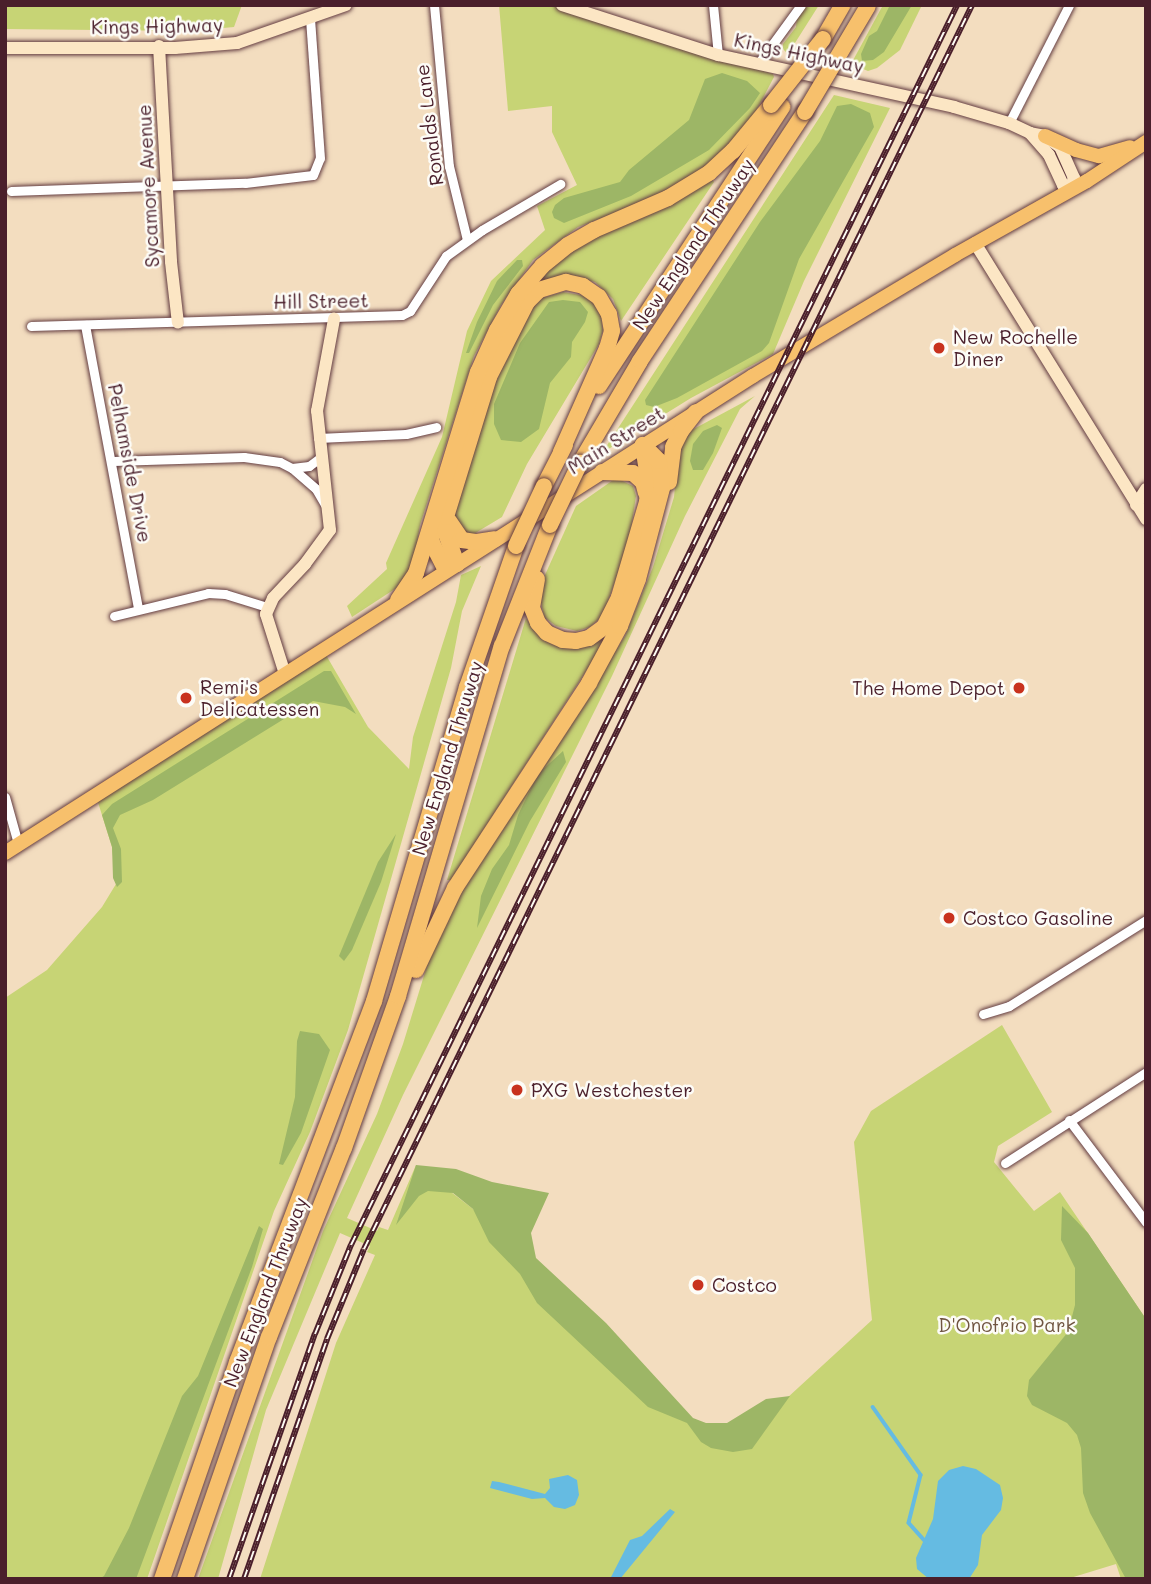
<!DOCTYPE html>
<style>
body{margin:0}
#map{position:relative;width:1151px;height:1584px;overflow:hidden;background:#f3ddbf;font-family:Mali,sans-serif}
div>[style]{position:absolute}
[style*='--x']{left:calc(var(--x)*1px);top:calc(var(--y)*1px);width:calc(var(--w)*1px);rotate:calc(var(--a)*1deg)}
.green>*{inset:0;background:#c7d475}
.forest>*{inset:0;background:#9db666}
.water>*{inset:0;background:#65bbe2}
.stream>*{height:3.5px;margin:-1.75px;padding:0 1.75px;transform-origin:1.75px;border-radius:1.75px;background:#65bbe2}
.roads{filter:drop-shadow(0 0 2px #633c41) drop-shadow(0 0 2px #633c41)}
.street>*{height:9px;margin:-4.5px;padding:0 4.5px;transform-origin:4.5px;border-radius:4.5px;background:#fff}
.secondary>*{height:12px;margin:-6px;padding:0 6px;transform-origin:6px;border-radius:6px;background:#fce6c4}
.primary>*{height:14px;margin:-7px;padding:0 7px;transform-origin:7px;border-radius:7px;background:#f7c06c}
.highway>*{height:16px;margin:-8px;padding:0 8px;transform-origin:8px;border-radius:8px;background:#f7c06c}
.rail>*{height:6px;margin-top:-3px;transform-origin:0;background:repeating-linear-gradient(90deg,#fdfcf7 0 10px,#4a1f2b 0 20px);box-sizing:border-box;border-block:2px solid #4a1f2b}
.bridges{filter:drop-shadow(0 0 2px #633c41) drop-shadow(0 0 2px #633c41)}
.highway-bridge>*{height:16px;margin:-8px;padding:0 8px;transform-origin:8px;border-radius:8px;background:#f7c06c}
.dots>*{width:19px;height:19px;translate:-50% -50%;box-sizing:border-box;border:4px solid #fdfcf7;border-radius:50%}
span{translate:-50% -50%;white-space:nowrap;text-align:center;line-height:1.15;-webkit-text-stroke:5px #fdfcf7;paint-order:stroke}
.street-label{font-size:19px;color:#4a1f2b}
.poi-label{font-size:19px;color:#4a1f2b}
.left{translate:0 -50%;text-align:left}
.right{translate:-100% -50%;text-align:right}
.park-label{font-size:19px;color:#705541}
.frame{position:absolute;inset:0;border:7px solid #4a1f2b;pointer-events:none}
</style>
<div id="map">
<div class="green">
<i style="clip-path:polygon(5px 5px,242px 5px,234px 27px,190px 31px,5px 29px)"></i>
<i style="clip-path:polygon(499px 5px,550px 5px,773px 74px,774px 77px,747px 128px,702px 171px,644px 202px,578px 227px,533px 260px,501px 305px,474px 356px,420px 525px,413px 569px,404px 583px,352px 617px,347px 606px,387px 569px,386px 563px,442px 437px,467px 331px,491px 281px,545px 230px,537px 206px,577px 185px,552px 132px,552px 106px,508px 111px)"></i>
<i style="clip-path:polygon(804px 5px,819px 5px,788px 54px,783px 49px,783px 44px,796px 27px,797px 17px)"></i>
<i style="clip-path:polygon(883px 5px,922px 5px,900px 50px,877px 68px,868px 71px,851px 64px)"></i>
<i style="clip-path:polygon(834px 95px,890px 108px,804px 281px,773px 354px,691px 398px,602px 453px)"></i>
<i style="clip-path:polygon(712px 179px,714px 182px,621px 321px,613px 299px,595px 282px,565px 275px,534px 284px,549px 267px,587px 236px)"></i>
<i style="clip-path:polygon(563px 292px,586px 296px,600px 310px,603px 330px,599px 344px,527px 464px,502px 517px,472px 535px,462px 533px,455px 525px,455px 511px,497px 369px,538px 299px)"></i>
<i style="clip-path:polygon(755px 396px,740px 409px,685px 516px,612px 676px,403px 1095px,347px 1218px,377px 1231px,379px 1227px,388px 1230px,416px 1165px,473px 1209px,710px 1436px,738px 1443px,872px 1320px,854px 1142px,871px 1111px,1002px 1025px,1052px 1112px,998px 1146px,994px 1162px,1034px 1211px,1060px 1192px,1146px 1319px,1146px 1579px,1121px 1579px,1116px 1564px,1067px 1579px,260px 1579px,336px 1343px,375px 1255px,367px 1252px,370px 1246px,340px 1233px,266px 1410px,218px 1579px,198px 1579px,323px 1231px,377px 1114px,403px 1044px,434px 943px,455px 902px,625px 636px,653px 567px,674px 497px,679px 445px,690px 431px)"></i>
<i style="clip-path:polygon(616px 478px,633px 486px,636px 496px,629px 542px,607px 604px,601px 617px,590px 627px,577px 631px,556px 626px,544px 617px,540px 597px,545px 575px,576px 506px)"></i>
<i style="clip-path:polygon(481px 566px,462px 611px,451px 668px,348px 1030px,310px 1132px,274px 1211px,147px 1579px,5px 1579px,5px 998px,47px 970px,102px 907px,116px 884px,112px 847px,96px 796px,326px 655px,368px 727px,409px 769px,413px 737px,456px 602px,461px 575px)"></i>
<i style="clip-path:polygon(526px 618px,535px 631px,606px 640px,451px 880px,447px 880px)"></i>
</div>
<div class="forest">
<i style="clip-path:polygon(890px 5px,912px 5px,884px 52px,873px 60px,862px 61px,861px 54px,869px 36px,877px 31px)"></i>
<i style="clip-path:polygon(722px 73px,747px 81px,760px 93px,750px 108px,709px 150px,631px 196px,564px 223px,554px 218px,552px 212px,555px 205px,564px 198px,620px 182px,629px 170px,689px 120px,705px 79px)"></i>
<i style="clip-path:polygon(851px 104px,870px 113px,874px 127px,799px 259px,769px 343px,762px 351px,677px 398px,654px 407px,646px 405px,645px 400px,760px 222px,820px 141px,837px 106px)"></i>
<i style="clip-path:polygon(517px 260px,522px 260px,523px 266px,493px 305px,469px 353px,466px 353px,477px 322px,497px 281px)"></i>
<i style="clip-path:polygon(563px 300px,580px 302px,588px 312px,585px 322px,572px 342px,571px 357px,550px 383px,539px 429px,521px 442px,501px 440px,494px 424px,494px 404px,520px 343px,549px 302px)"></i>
<i style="clip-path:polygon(717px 425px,722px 428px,713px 453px,703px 470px,693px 470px,690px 461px,693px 444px,703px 431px)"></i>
<i style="clip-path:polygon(324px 671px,331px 671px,356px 714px,345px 707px,313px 701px,153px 800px,120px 815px,113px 828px,121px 849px,122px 882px,117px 887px,113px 878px,112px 847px,102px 815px,112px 804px)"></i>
<i style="clip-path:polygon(563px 751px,566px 762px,530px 821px,477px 928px,481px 896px,492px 869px,509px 845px,518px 815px,538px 774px)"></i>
<i style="clip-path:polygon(396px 834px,381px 882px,352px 950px,344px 961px,339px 956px,378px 862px)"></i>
<i style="clip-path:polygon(300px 1031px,319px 1034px,330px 1050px,301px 1133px,283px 1165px,279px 1164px,295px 1097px,297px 1041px)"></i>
<i style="clip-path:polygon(416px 1165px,456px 1169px,492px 1182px,549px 1193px,531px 1233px,536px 1258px,606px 1323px,693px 1418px,706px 1423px,727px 1423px,766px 1399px,790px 1396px,752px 1449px,733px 1452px,711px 1448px,701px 1442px,687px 1423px,648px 1407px,537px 1303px,520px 1274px,489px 1242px,473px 1209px,453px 1193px,428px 1191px,419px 1196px,396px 1225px)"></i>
<i style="clip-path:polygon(1062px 1206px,1088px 1233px,1146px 1319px,1146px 1579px,1126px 1579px,1090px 1513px,1083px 1493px,1081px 1448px,1077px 1435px,1067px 1423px,1032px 1405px,1027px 1396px,1029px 1380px,1068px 1332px,1075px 1305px,1075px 1268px,1061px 1240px)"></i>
<i style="clip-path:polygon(259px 1226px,263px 1229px,252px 1267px,136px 1579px,99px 1579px,104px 1576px,129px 1528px,182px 1396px,198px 1376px)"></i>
</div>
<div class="water">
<i style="clip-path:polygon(963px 1466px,976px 1469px,1000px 1485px,1003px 1498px,1001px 1510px,982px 1535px,978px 1565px,969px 1579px,929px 1579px,917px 1569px,916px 1558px,933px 1519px,938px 1481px,949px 1470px)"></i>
<i style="clip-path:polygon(568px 1475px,577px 1480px,579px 1495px,575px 1505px,565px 1509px,554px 1507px,545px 1498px,532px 1499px,490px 1488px,492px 1481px,499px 1482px,545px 1494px,550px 1488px,549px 1479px)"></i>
<i style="clip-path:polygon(670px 1509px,675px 1512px,620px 1579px,610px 1579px,630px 1540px,642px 1536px)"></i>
</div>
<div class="stream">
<i style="--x:873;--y:1407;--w:83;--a:54.8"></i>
<i style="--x:921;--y:1475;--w:49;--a:104"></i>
<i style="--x:909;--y:1523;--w:25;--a:48"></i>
</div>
<div class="roads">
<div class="street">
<i style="--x:434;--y:5;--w:162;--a:84.7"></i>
<i style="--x:449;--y:166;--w:76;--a:76.3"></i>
<i style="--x:713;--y:5;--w:50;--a:84.3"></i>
<i style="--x:758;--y:64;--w:73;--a:-53.9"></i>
<i style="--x:1009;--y:123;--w:132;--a:-63"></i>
<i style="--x:11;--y:191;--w:234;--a:-2"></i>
<i style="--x:245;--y:183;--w:68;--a:-6.7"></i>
<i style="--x:313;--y:175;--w:18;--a:-68"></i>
<i style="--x:320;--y:158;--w:140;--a:-94.1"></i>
<i style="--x:85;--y:325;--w:288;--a:79.4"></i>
<i style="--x:31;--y:326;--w:371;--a:-1.7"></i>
<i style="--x:402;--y:315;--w:9;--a:-27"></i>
<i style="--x:410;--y:311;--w:66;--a:-56.8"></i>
<i style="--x:446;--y:256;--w:44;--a:-35.8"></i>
<i style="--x:482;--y:230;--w:91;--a:-30.5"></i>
<i style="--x:318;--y:438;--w:88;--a:-2.6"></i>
<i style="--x:406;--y:434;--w:31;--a:-13"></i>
<i style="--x:113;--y:461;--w:131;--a:-1.7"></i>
<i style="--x:244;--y:457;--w:36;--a:8"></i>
<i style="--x:280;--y:462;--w:13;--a:27"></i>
<i style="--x:292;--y:468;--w:32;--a:41"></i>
<i style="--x:316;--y:489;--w:20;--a:60"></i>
<i style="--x:292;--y:468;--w:17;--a:-7"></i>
<i style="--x:309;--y:466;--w:15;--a:-37"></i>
<i style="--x:114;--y:616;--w:97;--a:-13.7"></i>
<i style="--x:208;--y:593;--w:17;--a:3"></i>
<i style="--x:225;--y:594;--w:44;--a:17.2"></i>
<i style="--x:5;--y:797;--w:45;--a:74.4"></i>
<i style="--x:17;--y:840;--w:5;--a:22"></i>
<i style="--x:983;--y:1014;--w:27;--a:-17"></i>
<i style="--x:1009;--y:1006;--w:162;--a:-32.1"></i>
<i style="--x:1069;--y:1120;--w:128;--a:53"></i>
<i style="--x:1005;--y:1163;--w:168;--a:-32.8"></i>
</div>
<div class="secondary">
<i style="--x:562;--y:5;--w:164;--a:17.8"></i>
<i style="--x:718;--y:55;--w:242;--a:12.4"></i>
<i style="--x:954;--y:107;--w:57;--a:16.2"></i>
<i style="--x:1009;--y:123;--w:23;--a:25"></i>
<i style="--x:1030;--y:133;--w:29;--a:49"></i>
<i style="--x:1049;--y:155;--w:33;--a:65"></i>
<i style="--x:1063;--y:185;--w:9;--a:36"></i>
<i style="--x:1070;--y:190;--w:13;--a:-72"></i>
<i style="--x:1074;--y:178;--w:34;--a:-114"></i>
<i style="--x:1060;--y:147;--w:19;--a:-144"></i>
<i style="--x:1045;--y:136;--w:15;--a:-169"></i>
<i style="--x:159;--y:46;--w:216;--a:86.8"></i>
<i style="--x:171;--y:262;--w:61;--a:83.5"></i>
<i style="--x:5;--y:48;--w:170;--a:0"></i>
<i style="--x:175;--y:48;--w:62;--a:-4.6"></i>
<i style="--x:237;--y:43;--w:115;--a:-19.2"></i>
<i style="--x:975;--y:243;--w:325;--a:58.2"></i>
<i style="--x:1136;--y:505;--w:19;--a:-58"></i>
<i style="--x:285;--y:674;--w:63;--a:-107.6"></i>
<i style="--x:266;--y:614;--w:17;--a:-66"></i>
<i style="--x:273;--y:598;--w:47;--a:-46.7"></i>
<i style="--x:305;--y:564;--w:42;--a:-53.7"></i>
<i style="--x:330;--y:530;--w:120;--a:-96.2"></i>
<i style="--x:317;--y:411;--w:94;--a:-79.5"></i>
</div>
<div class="primary">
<i style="--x:1045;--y:136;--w:34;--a:24"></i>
<i style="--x:1076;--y:150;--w:24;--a:15"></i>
<i style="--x:1099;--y:156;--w:32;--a:-16"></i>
<i style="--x:5;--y:853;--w:887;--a:-32.53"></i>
<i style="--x:753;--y:376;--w:235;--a:-30.9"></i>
<i style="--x:955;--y:255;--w:151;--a:-29.3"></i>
<i style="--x:1087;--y:181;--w:71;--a:-33.5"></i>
</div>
<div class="highway">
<i style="--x:823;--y:39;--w:39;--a:-60"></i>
<i style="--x:599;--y:386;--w:334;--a:-56.7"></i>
<i style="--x:580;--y:463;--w:118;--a:-59.5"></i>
<i style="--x:640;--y:361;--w:299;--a:-56.5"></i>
<i style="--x:602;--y:472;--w:31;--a:2"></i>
<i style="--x:633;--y:473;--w:13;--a:42"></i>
<i style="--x:643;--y:482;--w:11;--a:75"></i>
<i style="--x:669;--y:482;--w:35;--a:-83"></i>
<i style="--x:673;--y:447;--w:18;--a:-63"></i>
<i style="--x:681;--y:431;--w:24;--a:-52"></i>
<i style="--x:544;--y:486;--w:46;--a:-62.9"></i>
<i style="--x:449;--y:521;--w:23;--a:56"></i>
<i style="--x:462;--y:540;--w:15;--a:8"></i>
<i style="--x:477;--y:542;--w:18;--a:-9"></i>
<i style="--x:430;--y:529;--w:14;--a:82"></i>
<i style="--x:432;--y:543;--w:30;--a:63"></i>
<i style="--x:457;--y:564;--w:33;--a:-110"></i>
<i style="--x:446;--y:533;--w:16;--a:-90"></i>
<i style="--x:446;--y:517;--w:146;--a:-72.9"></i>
<i style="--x:489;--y:377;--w:84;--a:-63.1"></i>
<i style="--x:527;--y:302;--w:17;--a:-45"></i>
<i style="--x:539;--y:290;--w:28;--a:-17"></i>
<i style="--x:566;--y:282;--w:17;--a:13"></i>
<i style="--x:583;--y:286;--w:19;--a:35"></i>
<i style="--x:599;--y:297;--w:20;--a:60"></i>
<i style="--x:609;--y:314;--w:17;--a:80"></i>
<i style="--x:612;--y:331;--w:18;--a:106"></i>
<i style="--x:607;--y:348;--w:114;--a:113.9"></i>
<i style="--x:537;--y:579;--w:29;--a:100"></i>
<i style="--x:532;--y:608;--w:16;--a:68"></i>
<i style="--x:538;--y:623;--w:13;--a:48"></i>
<i style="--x:547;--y:633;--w:17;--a:24"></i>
<i style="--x:563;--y:640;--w:13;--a:4"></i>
<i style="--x:576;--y:641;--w:13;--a:-13"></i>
<i style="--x:589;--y:638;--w:19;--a:-36"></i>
<i style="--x:604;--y:627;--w:34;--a:-63"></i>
<i style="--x:619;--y:597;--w:99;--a:-73.6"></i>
<i style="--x:647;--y:502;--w:18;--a:-84"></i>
<i style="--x:649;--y:484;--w:39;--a:-99"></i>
<i style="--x:398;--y:600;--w:32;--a:-56"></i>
<i style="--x:416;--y:573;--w:210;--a:-72.9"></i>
<i style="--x:478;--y:372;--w:46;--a:-65.7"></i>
<i style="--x:497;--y:330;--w:42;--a:-59.7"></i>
<i style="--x:518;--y:294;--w:37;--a:-49"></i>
<i style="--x:542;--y:266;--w:33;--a:-39"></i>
<i style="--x:568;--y:245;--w:30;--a:-30"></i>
<i style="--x:594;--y:230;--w:81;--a:-23.4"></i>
<i style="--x:668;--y:198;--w:48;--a:-31.4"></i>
<i style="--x:709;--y:173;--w:33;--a:-43"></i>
<i style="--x:733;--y:151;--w:60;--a:-50.4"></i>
<i style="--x:416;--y:970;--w:91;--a:-64.6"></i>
<i style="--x:455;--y:888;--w:245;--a:-56.8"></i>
<i style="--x:589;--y:683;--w:65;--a:-61.5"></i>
<i style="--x:620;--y:626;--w:50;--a:-69"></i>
<i style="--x:638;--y:579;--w:94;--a:-75.2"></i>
<i style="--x:662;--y:488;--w:27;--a:-96"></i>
<i style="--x:659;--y:461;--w:23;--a:-135"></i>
<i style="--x:162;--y:1579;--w:230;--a:-70.9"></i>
<i style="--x:237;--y:1362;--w:386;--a:-69.2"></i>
<i style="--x:374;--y:1001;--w:327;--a:-73.5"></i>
<i style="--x:467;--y:687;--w:149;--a:-70.8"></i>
<i style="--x:185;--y:1579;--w:256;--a:-70.9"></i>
<i style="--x:269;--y:1337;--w:203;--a:-68.4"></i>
<i style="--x:344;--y:1148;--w:161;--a:-70.4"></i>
<i style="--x:398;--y:996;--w:365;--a:-73.5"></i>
<i style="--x:502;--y:646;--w:130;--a:-68.4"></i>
</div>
</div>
<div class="rail">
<i style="--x:229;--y:1579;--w:260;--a:-70.7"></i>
<i style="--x:315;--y:1334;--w:96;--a:-68"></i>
<i style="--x:351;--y:1245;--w:1380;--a:-63.95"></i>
<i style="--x:244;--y:1579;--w:254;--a:-70.9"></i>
<i style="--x:327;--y:1339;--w:97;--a:-67.7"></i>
<i style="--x:364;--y:1249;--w:1385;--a:-63.95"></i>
</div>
<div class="bridges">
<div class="highway-bridge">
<i style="--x:771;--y:105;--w:84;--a:-51.8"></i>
<i style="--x:805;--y:112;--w:123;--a:-59.3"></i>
<i style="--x:550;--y:525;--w:69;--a:-64.2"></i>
<i style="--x:516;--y:546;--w:66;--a:-65"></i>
</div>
</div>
<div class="dots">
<i style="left:939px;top:348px;background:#c8321e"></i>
<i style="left:1019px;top:688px;background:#c8321e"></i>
<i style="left:186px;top:698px;background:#c8321e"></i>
<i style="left:949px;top:918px;background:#c8321e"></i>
<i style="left:517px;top:1090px;background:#c8321e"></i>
<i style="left:698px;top:1285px;background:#c8321e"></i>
</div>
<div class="street-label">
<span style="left:157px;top:26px;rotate:-1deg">Kings Highway</span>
<span style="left:799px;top:53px;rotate:12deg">Kings Highway</span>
<span style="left:429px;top:125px;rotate:-97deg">Ronalds Lane</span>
<span style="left:148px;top:186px;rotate:-93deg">Sycamore Avenue</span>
<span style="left:693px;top:244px;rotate:-56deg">New England Thruway</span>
<span style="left:321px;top:301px;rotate:-1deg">Hill Street</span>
<span style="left:616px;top:440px;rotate:-32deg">Main Street</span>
<span style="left:130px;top:463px;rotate:79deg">Pelhamside Drive</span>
<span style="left:447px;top:758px;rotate:-73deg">New England Thruway</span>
<span style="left:265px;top:1292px;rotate:-69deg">New England Thruway</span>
</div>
<div class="poi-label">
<span class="left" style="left:953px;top:348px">New Rochelle<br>Diner</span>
<span class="left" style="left:200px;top:698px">Remi's<br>Delicatessen</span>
<span class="right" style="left:1005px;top:688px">The Home Depot</span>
<span class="left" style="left:963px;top:918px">Costco Gasoline</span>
<span class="left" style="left:531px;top:1090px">PXG Westchester</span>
<span class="left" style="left:712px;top:1285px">Costco</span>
</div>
<div class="park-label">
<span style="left:1007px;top:1325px">D'Onofrio Park</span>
</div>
<div class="frame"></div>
</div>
